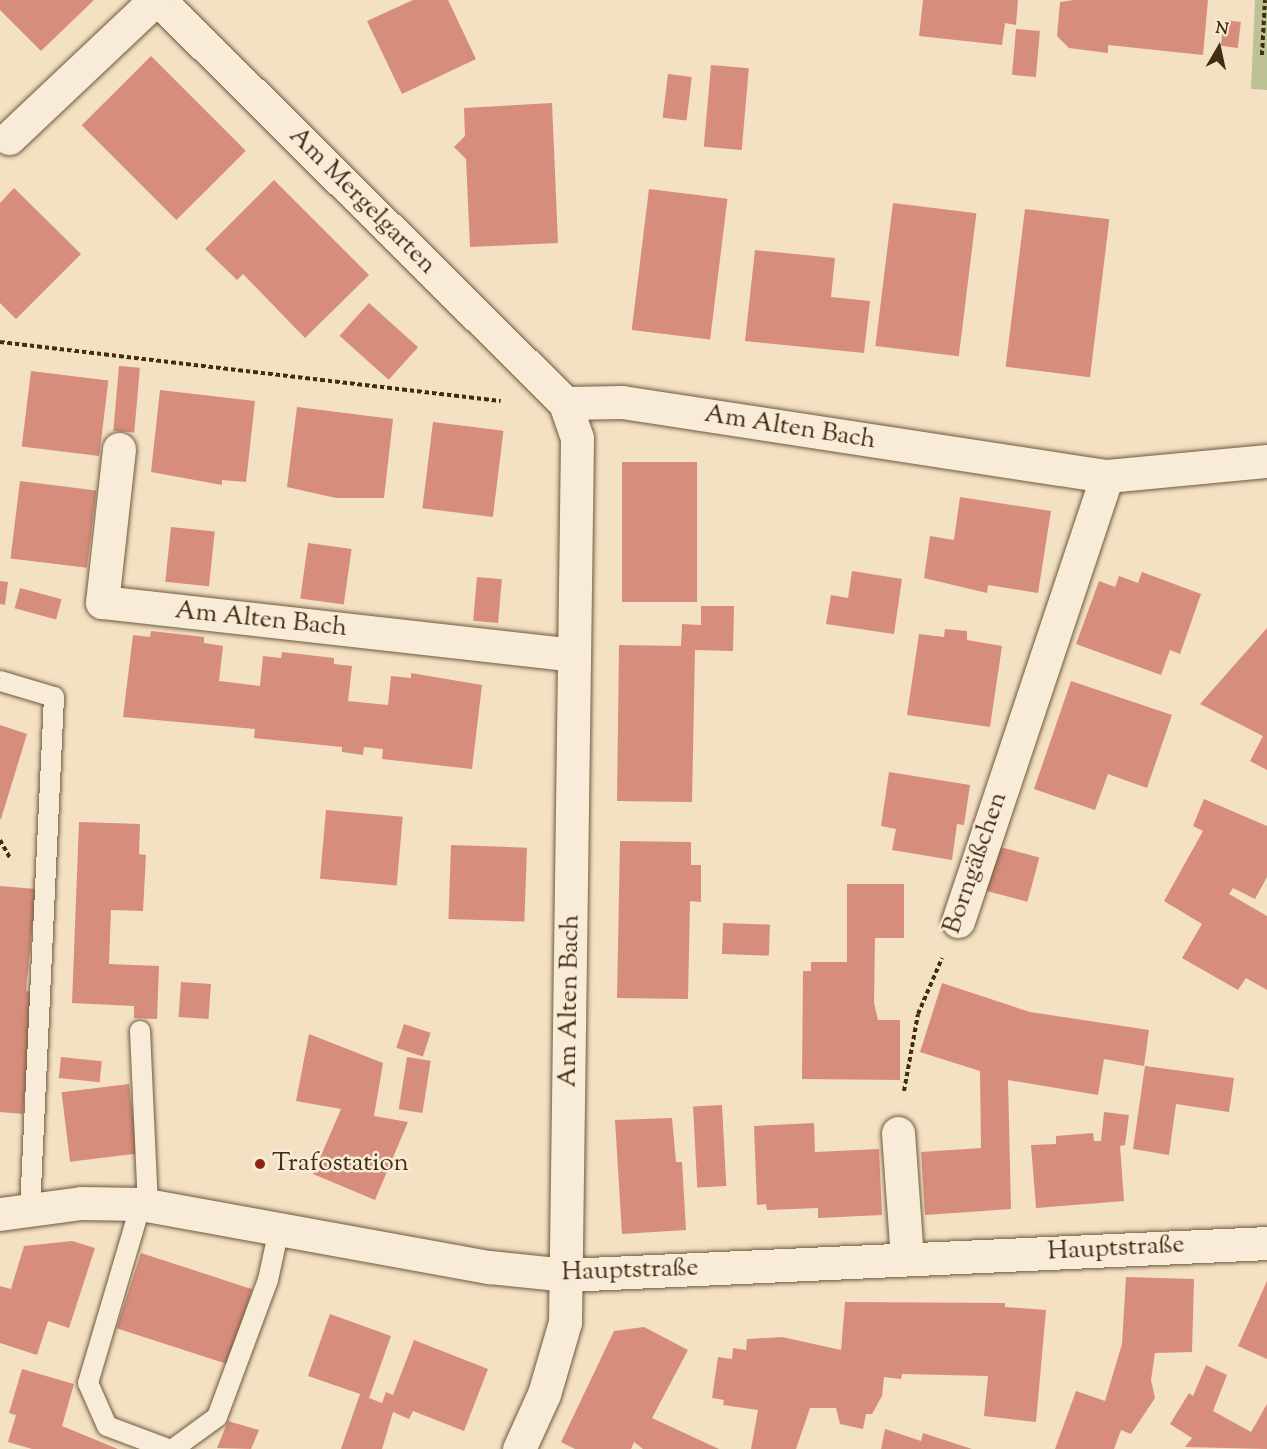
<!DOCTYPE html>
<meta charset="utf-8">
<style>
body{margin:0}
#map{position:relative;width:1267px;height:1449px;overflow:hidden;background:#f4e0c3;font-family:"Sorts Mill Goudy",serif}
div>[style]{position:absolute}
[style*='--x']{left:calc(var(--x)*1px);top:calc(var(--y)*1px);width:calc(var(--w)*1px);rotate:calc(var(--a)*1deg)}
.green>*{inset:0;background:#bcc293}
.building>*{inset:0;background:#d78d7b;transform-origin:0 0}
.path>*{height:4px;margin-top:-2px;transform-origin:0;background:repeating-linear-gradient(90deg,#422d12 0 4.5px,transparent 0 7.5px)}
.roads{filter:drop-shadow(0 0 2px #6e5a3e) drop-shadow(0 0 2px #6e5a3e)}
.service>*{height:20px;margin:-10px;padding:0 10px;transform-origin:10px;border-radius:10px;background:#f8ebd8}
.minor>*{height:33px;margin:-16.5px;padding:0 16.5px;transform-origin:16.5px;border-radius:16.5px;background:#f8ebd8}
.tertiary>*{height:33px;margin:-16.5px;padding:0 16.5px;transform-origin:16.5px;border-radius:16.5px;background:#f8ebd8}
.dots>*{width:16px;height:16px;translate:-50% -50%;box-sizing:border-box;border:3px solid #f8ebd8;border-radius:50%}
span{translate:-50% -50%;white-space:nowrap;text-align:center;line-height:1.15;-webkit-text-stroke:5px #f8ebd8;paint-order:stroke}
.street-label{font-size:26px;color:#422d12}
.poi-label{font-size:26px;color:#422d12}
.left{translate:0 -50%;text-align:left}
.north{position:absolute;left:1189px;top:18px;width:60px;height:60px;-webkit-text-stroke:4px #f8ebd8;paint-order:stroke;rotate:9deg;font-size:16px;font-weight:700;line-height:24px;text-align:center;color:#422d12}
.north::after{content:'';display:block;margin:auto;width:21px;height:27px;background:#422d12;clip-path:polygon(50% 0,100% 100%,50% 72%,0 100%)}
</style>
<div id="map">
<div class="green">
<i style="clip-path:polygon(1255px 0,1267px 0,1267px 90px,1251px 89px)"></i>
</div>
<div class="building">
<i style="clip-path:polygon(0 0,94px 0,41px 51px,0 10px)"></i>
<i style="clip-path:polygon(413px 0,448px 0,476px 59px,402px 94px,367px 21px)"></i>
<i style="clip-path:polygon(923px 0,1018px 0,1016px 25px,1005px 23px,1002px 45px,919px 36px)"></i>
<i style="clip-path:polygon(1074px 0,1208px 0,1203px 55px,1108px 45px,1108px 53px,1069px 48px,1057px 36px,1060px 2px)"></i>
<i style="left:1224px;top:20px;width:17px;height:26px;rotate:7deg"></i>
<i style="left:1016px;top:29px;width:24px;height:46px;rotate:5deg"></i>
<i style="left:151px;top:56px;width:134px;height:98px;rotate:45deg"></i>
<i style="left:711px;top:65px;width:38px;height:82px;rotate:5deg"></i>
<i style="left:668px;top:74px;width:24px;height:44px;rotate:7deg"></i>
<i style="clip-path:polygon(552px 103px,558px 243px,470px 247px,466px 159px,454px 147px,465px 136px,464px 108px)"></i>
<i style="clip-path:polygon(274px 180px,369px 275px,305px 338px,243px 274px,237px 280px,205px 249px)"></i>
<i style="clip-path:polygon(14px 188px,81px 254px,16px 319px,0 303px,0 203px)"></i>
<i style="left:649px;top:189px;width:79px;height:142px;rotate:7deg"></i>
<i style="left:893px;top:203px;width:84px;height:144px;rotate:7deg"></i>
<i style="left:1025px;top:209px;width:85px;height:159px;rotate:7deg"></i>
<i style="clip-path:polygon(755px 250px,835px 258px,831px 297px,870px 301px,864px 353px,745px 341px)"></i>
<i style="left:369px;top:303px;width:66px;height:44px;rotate:42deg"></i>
<i style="left:119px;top:366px;width:21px;height:65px;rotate:5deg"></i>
<i style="left:31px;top:371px;width:78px;height:76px;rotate:7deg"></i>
<i style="clip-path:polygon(160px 390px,255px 401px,246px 482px,222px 480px,222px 485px,151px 472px)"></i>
<i style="clip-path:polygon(297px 407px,393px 419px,384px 498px,336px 498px,287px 487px)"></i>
<i style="left:433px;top:422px;width:71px;height:87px;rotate:7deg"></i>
<i style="left:622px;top:462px;width:75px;height:140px"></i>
<i style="left:20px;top:481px;width:77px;height:78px;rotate:7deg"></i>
<i style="clip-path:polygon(960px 497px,1051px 511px,1038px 593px,988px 585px,987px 593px,924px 578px,930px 536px,954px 540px)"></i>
<i style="left:171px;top:527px;width:44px;height:55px;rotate:6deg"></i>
<i style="left:308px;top:543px;width:44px;height:56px;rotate:8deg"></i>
<i style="clip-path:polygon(852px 571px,902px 579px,894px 634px,826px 624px,831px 595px,848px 598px)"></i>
<i style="clip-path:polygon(1142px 572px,1201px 594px,1180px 654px,1170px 650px,1161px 675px,1076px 644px,1099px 581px,1115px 587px,1119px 576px,1138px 583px)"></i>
<i style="left:477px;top:577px;width:25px;height:44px;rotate:5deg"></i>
<i style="clip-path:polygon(0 581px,8px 582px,5px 605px,0 604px)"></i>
<i style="left:20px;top:588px;width:43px;height:21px;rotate:15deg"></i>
<i style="clip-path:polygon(701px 606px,734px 606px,733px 651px,695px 650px,692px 802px,617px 801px,619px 645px,681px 646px,682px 624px,701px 625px)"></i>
<i style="clip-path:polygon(1267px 628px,1267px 770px,1250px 761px,1263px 736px,1200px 704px)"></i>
<i style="clip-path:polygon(945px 629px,967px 631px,967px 640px,1002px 646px,990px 727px,907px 715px,919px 634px,944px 637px)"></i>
<i style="clip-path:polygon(151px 631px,204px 637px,204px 643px,223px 646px,219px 681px,260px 686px,263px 656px,281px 658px,282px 652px,334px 658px,334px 664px,352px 666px,348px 701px,388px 705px,391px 676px,411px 678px,411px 673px,482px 685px,472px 769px,382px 759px,383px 749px,364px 747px,363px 755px,342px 752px,342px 747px,254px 738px,255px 729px,123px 717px,133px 635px,150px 637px)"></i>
<i style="clip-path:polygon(1071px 681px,1172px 715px,1147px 788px,1108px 774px,1095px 810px,1034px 789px)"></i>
<i style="clip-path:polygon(0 725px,27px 734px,1px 819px,0 819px)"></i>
<i style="clip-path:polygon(889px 772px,970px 785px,964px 825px,957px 824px,952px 860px,892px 850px,896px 829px,881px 826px)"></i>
<i style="clip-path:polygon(1204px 799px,1267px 826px,1267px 877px,1255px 899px,1233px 888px,1229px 894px,1267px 916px,1267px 990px,1246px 978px,1238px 990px,1182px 958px,1202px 924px,1164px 901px,1203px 831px,1193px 826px)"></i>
<i style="left:326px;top:810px;width:77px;height:69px;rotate:5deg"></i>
<i style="clip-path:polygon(79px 822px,140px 824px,139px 854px,146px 855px,143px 911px,111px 910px,109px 964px,159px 966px,157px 1019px,134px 1018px,134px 1006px,72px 1003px)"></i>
<i style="clip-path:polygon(620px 841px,691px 842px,691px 865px,701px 865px,701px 902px,690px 901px,688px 999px,617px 998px)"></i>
<i style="left:451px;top:845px;width:76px;height:74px;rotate:2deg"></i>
<i style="left:993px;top:845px;width:48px;height:46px;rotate:15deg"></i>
<i style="clip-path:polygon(847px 884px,904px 884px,904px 938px,875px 938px,874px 1003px,878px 1020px,900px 1020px,900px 1080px,802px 1079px,803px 971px,811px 971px,811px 962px,847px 962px)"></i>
<i style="clip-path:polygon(0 886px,36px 889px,26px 991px,34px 992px,23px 1114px,0 1112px)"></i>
<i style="left:723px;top:923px;width:47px;height:31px;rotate:2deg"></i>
<i style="left:181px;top:982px;width:30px;height:35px;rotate:4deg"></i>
<i style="clip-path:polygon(942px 983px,1030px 1012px,1149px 1030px,1144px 1066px,1104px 1059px,1098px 1095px,1008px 1080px,1011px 1209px,925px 1215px,921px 1152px,981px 1148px,980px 1071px,920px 1052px)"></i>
<i style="left:404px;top:1024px;width:28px;height:25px;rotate:18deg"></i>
<i style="clip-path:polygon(309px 1034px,383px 1063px,374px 1116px,408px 1122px,375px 1200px,313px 1174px,341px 1109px,296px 1101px)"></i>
<i style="left:61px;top:1057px;width:41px;height:21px;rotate:6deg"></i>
<i style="left:407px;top:1057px;width:24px;height:53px;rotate:9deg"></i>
<i style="clip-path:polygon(1145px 1066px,1234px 1078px,1229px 1112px,1176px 1104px,1169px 1155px,1133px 1149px)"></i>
<i style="left:129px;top:1084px;width:70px;height:68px;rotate:83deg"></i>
<i style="left:722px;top:1105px;width:81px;height:29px;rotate:87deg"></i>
<i style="clip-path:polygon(1104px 1112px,1129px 1115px,1125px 1145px,1120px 1146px,1124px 1201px,1036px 1208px,1031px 1145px,1056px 1144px,1056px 1136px,1093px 1133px,1094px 1141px,1101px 1141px)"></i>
<i style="clip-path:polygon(672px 1118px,676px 1162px,682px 1162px,686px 1230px,622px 1234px,615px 1120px)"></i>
<i style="clip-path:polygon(814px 1123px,815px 1152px,879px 1149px,882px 1215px,818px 1218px,818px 1208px,767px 1210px,766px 1204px,757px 1205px,754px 1126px)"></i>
<i style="clip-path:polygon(72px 1241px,95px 1248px,69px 1328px,48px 1321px,37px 1355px,0 1343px,0 1286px,11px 1289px,24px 1246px)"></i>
<i style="left:141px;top:1253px;width:117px;height:79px;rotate:18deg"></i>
<i style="clip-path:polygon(1126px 1277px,1194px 1279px,1192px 1352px,1155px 1353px,1151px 1380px,1155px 1398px,1131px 1434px,1121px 1430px,1114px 1449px,1055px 1449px,1076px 1391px,1105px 1401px,1122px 1344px)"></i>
<i style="clip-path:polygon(1267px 1281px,1267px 1359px,1238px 1346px)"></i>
<i style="clip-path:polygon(845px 1302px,1005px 1303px,1005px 1307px,1046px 1310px,1036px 1422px,984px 1416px,988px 1376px,902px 1374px,901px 1379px,884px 1377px,882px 1396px,872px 1414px,866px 1414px,863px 1429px,840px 1424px,836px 1408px,810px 1408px,796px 1449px,751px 1449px,758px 1410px,723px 1405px,724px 1400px,712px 1398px,718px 1357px,732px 1359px,733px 1348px,746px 1350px,747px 1339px,782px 1337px,841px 1350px)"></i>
<i style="clip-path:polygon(330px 1314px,391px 1336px,369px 1398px,382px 1403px,386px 1392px,393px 1395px,414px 1340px,488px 1369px,464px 1431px,413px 1411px,409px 1419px,393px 1412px,382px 1449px,341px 1449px,360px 1394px,308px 1376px)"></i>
<i style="clip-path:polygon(644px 1327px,688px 1350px,652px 1418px,719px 1449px,643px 1449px,634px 1442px,631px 1449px,575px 1449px,561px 1442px,614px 1331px)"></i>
<i style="clip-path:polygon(1206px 1365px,1227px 1375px,1213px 1411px,1251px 1432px,1267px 1404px,1267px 1449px,1185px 1447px,1192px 1438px,1170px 1424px,1189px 1393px,1193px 1396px)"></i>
<i style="clip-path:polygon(22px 1369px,74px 1384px,62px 1426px,118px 1449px,32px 1449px,8px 1442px,16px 1415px,9px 1413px)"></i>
<i style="clip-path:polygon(228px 1421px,259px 1430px,251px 1449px,217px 1448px)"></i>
<i style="clip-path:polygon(885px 1429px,921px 1441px,923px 1433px,972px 1449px,881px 1449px)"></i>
</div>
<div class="path">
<i style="--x:1262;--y:55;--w:55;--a:-86.9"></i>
<i style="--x:0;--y:342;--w:504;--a:6.72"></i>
<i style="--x:0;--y:840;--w:21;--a:61"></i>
<i style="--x:904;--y:1091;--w:78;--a:-79.7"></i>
<i style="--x:918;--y:1014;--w:61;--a:-66.8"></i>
</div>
<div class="roads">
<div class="service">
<i style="--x:0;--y:681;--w:56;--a:16.5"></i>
<i style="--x:54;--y:697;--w:513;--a:92.68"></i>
<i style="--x:140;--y:1031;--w:174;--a:87.4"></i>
<i style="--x:141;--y:1204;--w:187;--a:106.5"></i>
<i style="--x:88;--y:1383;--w:47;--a:66.2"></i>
<i style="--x:107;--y:1426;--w:65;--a:20.7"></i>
<i style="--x:173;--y:1449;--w:54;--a:-36"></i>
<i style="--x:217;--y:1417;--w:146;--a:-69.6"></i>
<i style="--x:268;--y:1280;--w:52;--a:-77.8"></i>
</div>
<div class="minor">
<i style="--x:159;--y:0;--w:572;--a:44.79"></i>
<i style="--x:9;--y:138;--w:201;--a:-43.4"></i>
<i style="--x:119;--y:449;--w:154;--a:96.3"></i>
<i style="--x:102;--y:602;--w:474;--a:6.4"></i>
<i style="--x:958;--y:921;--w:469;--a:-71.5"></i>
<i style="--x:898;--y:1133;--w:125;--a:85.9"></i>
<i style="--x:519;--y:1449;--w:60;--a:-65.6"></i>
<i style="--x:544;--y:1394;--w:75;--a:-73.7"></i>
<i style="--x:565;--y:1322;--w:884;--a:-89.22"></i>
<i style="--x:577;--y:438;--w:37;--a:-109"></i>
<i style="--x:565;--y:403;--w:57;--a:-1"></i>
<i style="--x:622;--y:402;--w:491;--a:8.7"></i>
<i style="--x:1107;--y:476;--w:161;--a:-5.4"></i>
</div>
<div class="tertiary">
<i style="--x:0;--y:1214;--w:82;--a:-7.7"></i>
<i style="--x:81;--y:1203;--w:60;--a:1"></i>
<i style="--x:141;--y:1204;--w:354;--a:10.3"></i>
<i style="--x:489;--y:1267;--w:77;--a:5.9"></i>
<i style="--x:566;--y:1275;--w:702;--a:-2.61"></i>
</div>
</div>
<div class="dots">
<i style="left:260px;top:1164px;background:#8f2418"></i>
</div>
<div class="street-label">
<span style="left:362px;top:201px;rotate:45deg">Am Mergelgarten</span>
<span style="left:790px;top:428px;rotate:9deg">Am Alten Bach</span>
<span style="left:261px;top:620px;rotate:6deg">Am Alten Bach</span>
<span style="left:976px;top:863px;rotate:-71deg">Borngäßchen</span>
<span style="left:570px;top:1001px;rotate:-89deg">Am Alten Bach</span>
<span style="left:1116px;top:1249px;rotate:-3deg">Hauptstraße</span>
<span style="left:630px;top:1271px;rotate:-2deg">Hauptstraße</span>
</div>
<div class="poi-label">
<span class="left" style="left:272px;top:1164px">Trafostation</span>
</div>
<div class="north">N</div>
</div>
